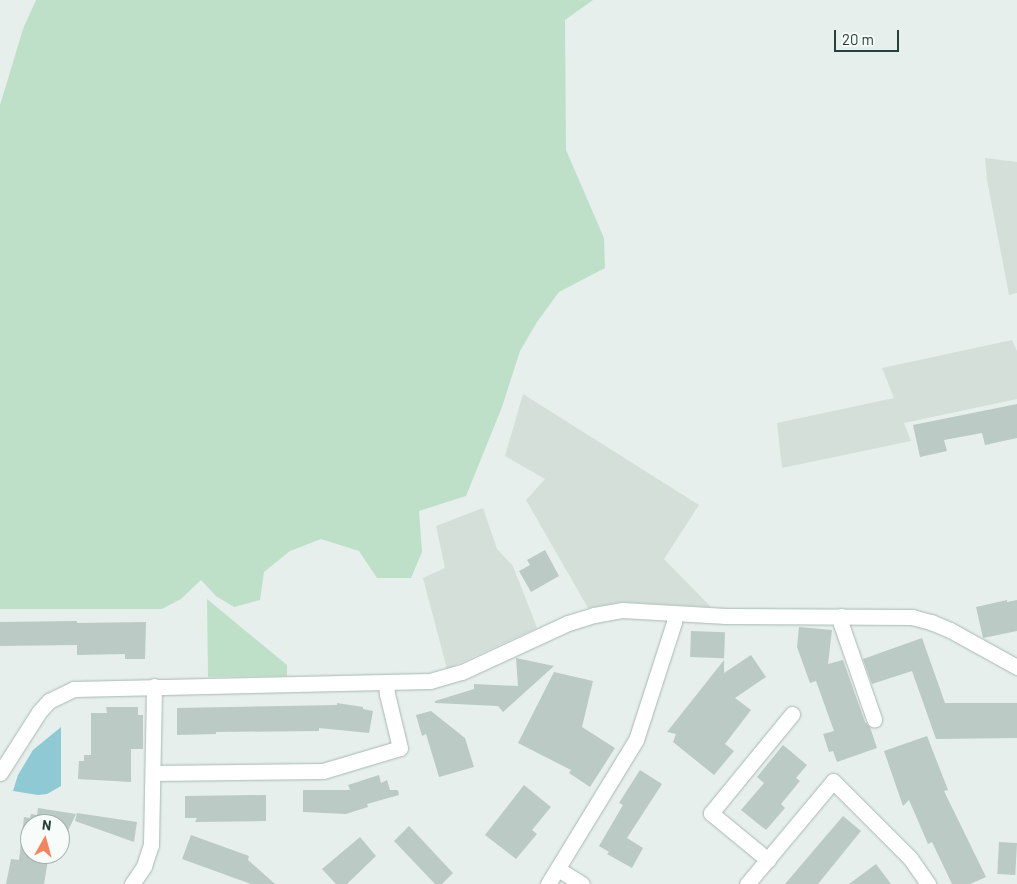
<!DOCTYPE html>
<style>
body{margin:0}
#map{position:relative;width:1017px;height:884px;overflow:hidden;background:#e6efeb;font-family:Barlow,sans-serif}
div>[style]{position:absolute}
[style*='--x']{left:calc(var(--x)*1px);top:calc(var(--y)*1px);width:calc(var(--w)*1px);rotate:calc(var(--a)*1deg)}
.built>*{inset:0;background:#d4dfda}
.green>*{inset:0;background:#bfe0c8}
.water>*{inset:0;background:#8ec9d4}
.building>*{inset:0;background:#bbcac4;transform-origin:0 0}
.roads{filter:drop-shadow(0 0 1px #a8b8b2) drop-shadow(0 0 1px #a8b8b2)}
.street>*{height:15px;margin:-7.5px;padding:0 7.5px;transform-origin:7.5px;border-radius:7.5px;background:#fff}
span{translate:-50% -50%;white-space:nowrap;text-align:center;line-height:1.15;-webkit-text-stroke:5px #f7fbf9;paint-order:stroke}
.north{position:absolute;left:20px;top:814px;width:50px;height:50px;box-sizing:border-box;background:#f7fbf9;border:1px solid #a3b1ad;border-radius:50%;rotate:7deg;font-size:14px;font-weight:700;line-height:20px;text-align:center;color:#24423a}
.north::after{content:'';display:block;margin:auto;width:18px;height:22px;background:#f4845f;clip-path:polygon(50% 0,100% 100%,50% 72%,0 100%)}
.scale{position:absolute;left:834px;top:30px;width:65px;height:22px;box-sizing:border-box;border:2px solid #24423a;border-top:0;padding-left:6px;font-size:15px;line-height:18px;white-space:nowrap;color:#24423a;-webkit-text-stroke:4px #f7fbf9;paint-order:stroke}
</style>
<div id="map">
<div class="built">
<i style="clip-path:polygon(985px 158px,1017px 162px,1017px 293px,1009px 295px,987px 180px)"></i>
<i style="clip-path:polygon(1012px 340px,1017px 351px,1017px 399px,904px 423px,911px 441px,782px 468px,777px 423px,894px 398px,882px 368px)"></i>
<i style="clip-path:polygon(523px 394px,699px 505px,664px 559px,711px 607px,621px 602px,588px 608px,526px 500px,545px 479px,505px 456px)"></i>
<i style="clip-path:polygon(483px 508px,497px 549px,513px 566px,537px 628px,447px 669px,423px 578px,445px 568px,436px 526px)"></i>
</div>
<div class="green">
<i style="clip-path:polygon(36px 0,593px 0,565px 20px,566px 150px,604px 238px,605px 268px,559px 292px,537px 322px,520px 351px,502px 407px,466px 496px,419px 511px,422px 552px,411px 578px,377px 578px,359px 551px,321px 539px,290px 551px,264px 572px,260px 600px,234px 607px,216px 596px,201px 580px,181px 599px,162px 609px,0 609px,0 105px,23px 29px)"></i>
<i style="clip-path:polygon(207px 599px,287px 665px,287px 676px,208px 677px)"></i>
</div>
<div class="water">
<i style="clip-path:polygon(61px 727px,61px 786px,47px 794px,38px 795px,13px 791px,18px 775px,33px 750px)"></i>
</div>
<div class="building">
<i style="clip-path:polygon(1017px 404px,1017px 438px,985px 445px,982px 433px,944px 440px,947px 451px,920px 457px,913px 425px)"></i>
<i style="clip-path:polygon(545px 550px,559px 576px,531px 592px,519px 571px,530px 565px,527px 560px)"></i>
<i style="clip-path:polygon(1007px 600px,1007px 602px,1017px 600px,1017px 631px,983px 638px,976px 607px)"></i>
<i style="clip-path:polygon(77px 621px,77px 623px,146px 622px,145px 659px,125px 659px,125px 654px,77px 655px,77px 645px,0 646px,0 622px)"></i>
<i style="clip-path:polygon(799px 627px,832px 630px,828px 664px,843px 660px,865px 722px,870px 727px,877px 748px,837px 762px,833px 751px,829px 752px,823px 734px,834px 731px,816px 681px,810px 683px,797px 647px)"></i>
<i style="left:691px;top:631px;width:34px;height:26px;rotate:2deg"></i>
<i style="clip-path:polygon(922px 638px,945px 703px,1017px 703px,1017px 738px,936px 739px,912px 671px,872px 684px,863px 659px)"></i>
<i style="clip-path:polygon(751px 655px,766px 677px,735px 698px,751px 710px,725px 744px,734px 751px,714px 775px,673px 742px,676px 734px,667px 732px,724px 660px,724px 673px)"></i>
<i style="clip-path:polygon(516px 658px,554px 666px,503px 712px,498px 706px,435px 703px,435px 701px,474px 689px,474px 684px,518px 686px)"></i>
<i style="clip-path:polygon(554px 672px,593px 681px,582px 727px,615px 748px,590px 787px,569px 773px,571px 770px,518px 743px)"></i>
<i style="clip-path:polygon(337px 703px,363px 707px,363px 709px,373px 711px,369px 733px,319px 728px,319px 731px,216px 732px,216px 734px,177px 735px,177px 708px,337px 705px)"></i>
<i style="clip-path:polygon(106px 707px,138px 707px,138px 715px,143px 715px,143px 749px,131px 749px,131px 782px,78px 779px,79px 761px,84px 761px,84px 755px,91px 755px,91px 713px,107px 713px)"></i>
<i style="clip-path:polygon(431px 711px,465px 738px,474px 767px,439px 777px,426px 734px,422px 736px,416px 715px)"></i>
<i style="clip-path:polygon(927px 736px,948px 790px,944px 791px,986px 877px,970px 884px,952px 884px,932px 842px,928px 844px,909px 800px,903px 806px,884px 751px)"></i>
<i style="clip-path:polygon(783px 745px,807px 765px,796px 778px,800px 781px,781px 804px,785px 808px,766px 830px,741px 810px,764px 783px,757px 777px)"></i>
<i style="clip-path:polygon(640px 770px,662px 784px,627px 838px,643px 848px,632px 868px,607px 854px,609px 852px,599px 846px,623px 805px,619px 803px)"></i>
<i style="clip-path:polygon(379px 775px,381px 783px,387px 780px,390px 790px,398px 790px,399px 795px,367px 804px,368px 807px,346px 814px,303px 812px,303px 790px,350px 790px,348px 785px)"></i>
<i style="clip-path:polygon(524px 785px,551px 807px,532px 830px,537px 834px,516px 859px,485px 835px)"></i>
<i style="clip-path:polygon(266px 795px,266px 821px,195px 822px,197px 818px,185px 818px,185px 796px)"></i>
<i style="clip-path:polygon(38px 808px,76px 814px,68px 831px,62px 830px,61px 839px,60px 824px,30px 824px,30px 854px,49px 854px,44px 884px,6px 884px,11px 859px,19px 860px,24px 817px,30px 818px,31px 814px,37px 815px)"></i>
<i style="clip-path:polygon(77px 813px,137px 822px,134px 842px,75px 821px)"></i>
<i style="clip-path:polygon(843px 816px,861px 831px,818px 884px,785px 884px)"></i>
<i style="clip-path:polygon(409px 826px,453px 873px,442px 884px,435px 884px,394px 841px)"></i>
<i style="clip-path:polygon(191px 835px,249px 856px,248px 860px,275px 884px,251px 884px,182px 859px)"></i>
<i style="clip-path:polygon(360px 837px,376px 856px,347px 884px,336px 884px,322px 869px)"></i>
<i style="left:999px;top:842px;width:18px;height:32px;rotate:3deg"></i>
<i style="clip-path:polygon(876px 864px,891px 884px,849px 884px)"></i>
</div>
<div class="roads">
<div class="street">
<i style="--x:841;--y:616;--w:8;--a:90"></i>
<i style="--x:841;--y:624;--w:101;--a:70.8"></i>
<i style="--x:0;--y:773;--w:72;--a:-57.4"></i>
<i style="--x:39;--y:712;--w:15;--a:-48"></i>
<i style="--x:49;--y:701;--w:28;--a:-26"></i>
<i style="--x:74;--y:689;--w:356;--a:-1.3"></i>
<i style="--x:430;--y:681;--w:33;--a:-16"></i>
<i style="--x:462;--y:672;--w:117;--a:-24.8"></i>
<i style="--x:568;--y:623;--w:27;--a:-17"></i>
<i style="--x:594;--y:615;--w:28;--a:-10"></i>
<i style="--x:622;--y:610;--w:104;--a:3.3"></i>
<i style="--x:726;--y:616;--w:186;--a:0.3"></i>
<i style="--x:912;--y:617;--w:20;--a:15"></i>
<i style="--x:931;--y:622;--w:21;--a:23"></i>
<i style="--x:950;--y:630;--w:77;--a:28.9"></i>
<i style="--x:153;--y:773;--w:170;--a:-0.7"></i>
<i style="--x:323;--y:771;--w:80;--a:-16.6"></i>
<i style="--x:400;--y:748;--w:56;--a:-103.5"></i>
<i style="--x:387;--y:694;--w:11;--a:-95"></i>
<i style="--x:768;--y:860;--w:74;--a:-140.5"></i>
<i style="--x:711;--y:813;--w:128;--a:-50.7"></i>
<i style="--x:558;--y:869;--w:28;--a:32"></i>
<i style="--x:132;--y:884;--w:22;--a:-56"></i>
<i style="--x:144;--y:866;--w:22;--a:-72"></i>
<i style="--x:151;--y:845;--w:159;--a:-88.9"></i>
<i style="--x:548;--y:884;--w:169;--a:-58.6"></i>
<i style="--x:636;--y:740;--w:124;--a:-72.1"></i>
<i style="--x:674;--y:622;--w:9;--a:-90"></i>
<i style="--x:747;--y:884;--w:134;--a:-50.1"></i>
<i style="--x:833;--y:781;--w:109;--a:45"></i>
<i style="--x:910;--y:858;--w:32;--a:55"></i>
</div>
</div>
<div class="north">N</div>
<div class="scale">20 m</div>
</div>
